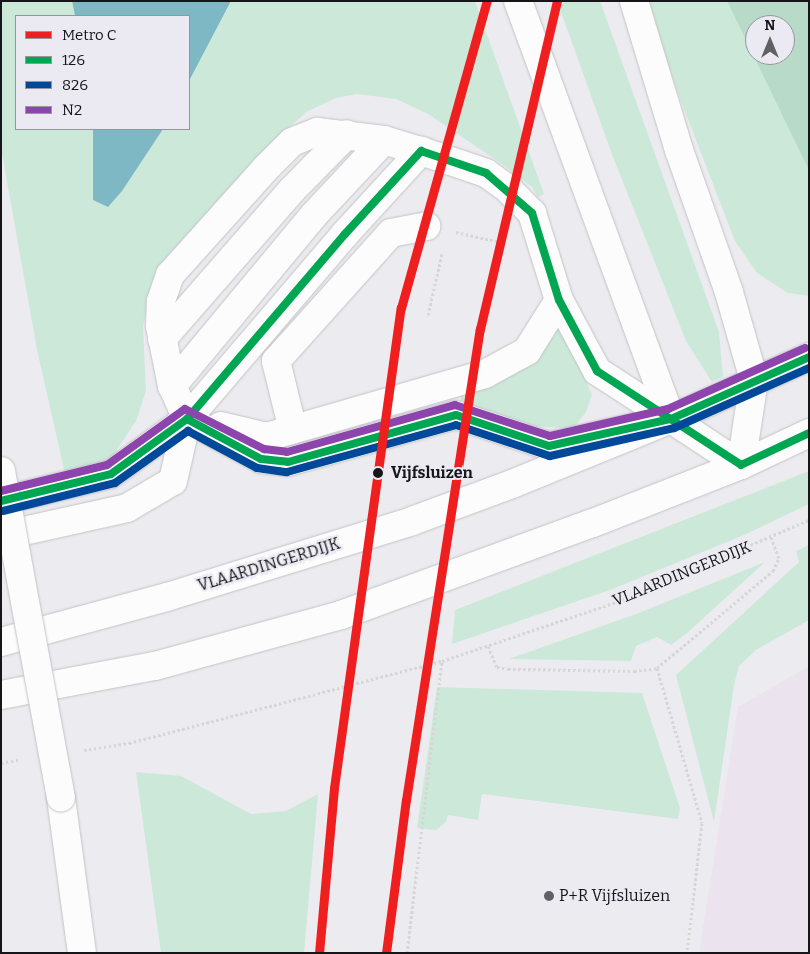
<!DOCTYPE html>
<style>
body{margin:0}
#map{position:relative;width:810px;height:954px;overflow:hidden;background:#ececf0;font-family:Bitter,serif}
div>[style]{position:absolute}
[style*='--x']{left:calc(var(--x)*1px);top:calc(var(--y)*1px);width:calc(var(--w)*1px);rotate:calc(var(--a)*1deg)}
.industrial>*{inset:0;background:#ebe3ee}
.green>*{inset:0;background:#cce8d9}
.forest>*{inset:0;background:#b7dbc8}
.water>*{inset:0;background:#7db8c4}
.path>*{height:3px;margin-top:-1.5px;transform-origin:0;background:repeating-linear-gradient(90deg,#d6d6d6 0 2.5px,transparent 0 5px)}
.roads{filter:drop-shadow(0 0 1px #c3c3c6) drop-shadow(0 0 1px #c3c3c6)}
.minor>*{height:28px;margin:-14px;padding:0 14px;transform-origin:14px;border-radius:14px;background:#fcfcfd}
.major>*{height:28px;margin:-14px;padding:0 14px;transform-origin:14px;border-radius:14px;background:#fcfcfd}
.highway>*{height:28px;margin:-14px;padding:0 14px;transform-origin:14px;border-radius:14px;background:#fcfcfd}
.bridges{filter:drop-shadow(0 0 1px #c3c3c6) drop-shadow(0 0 1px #c3c3c6)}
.highway-bridge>*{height:28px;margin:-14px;padding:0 14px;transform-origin:14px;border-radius:14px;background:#fcfcfd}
.bus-1>*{height:8px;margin:-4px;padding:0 4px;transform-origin:4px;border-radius:4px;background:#00a651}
.bus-2>*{height:8px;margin:-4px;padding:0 4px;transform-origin:4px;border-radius:4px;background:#004899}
.bus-3>*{height:8px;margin:-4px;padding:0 4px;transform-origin:4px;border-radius:4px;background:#8e44ad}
.metro-1>*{height:9px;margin:-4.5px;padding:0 4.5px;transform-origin:4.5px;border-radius:4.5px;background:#ef1f1f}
.dots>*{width:14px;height:14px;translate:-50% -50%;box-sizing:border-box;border:2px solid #ebeaf2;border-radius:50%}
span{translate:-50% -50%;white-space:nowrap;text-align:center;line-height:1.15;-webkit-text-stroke:4px #ebeaf2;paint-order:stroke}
.stop-label{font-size:16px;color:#161618;font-weight:700}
.left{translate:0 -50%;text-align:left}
.street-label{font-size:16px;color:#161618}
.poi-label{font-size:16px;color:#161618}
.frame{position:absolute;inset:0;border:2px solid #161618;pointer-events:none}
.legend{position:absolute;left:15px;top:15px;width:175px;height:115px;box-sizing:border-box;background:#ebeaf2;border:1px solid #96959b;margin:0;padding:6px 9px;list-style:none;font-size:15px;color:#161618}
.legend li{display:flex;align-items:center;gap:10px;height:25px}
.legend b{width:25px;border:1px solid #96959b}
.north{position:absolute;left:745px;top:15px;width:50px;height:50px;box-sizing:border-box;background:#ebeaf2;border:1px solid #96959b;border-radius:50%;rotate:0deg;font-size:14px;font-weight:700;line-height:20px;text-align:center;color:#161618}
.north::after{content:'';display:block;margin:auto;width:18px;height:22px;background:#616164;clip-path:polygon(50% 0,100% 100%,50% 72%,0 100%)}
</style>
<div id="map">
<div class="industrial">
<i style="clip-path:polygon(809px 666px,809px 953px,699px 953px,738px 707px)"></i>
</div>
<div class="green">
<i style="clip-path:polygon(1px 1px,72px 1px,75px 16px,16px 16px,16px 129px,93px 129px,93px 199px,163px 129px,189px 129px,189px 81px,231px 1px,475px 1px,544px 194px,538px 197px,532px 187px,502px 164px,428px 114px,396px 99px,357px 94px,336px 98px,308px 111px,286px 130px,150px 296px,143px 326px,146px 391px,136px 421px,112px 457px,66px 478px,37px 350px,1px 148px)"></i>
<i style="clip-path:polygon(557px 1px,600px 1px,719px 332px,723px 377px,712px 382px,686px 341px,613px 157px)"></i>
<i style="clip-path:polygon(646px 1px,727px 1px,809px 168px,809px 296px,788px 293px,757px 273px,735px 241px,679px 96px)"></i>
<i style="clip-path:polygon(560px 321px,592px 395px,586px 412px,576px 425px,569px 428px,522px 426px,461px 407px,461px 390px)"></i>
<i style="clip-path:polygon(809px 471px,809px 504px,744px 535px,610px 590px,452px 644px,455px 610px)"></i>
<i style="clip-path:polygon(809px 545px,809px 620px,756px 650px,739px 666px,734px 685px,714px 822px,676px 675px,799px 562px,796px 551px)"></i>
<i style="clip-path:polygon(765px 562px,686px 634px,671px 645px,657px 637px,636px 646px,631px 661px,509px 659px,636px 614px)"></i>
<i style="clip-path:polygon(437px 687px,642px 693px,680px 808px,678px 819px,482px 794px,478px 820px,448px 815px,446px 822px,436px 830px,417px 828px)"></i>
<i style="clip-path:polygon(136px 772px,181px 776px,251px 814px,286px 811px,318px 794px,304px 953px,161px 953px)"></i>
</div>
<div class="forest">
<i style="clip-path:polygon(evenodd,727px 1px,809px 1px,809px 168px,808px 168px,727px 1px,755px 25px,785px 25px,785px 55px,755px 55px,755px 25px)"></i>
</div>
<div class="water">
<i style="clip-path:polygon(72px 1px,231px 1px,189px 81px,189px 16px,75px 16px)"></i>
<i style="clip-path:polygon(93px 129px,163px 129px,122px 191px,108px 207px,93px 200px)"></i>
</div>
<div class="path">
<i style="--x:456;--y:232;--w:45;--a:12.8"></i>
<i style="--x:428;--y:315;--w:63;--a:-77.1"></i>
<i style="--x:488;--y:646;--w:23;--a:67"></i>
<i style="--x:497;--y:667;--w:11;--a:10"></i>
<i style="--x:508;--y:669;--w:126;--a:0.9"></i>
<i style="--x:634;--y:671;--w:23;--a:-7"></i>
<i style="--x:657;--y:668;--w:151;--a:-39.9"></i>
<i style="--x:773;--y:571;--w:14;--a:-65"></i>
<i style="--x:779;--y:558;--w:22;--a:-111"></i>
<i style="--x:657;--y:668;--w:161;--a:73.8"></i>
<i style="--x:702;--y:823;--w:131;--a:96.6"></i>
<i style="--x:84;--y:750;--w:46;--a:-8.8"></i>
<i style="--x:129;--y:743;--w:324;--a:-14.7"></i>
<i style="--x:442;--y:661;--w:190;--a:-18.7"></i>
<i style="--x:622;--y:600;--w:203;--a:-23.2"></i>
<i style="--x:1;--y:763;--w:20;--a:-11"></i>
<i style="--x:407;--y:953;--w:294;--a:-83.2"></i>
</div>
<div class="roads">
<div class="minor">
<i style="--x:317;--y:132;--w:67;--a:6.8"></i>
<i style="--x:384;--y:140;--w:39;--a:17"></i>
<i style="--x:421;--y:151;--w:69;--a:18.7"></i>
<i style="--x:486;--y:173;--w:29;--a:36"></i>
<i style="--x:509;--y:190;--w:33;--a:45"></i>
<i style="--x:532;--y:213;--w:91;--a:72.8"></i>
<i style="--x:559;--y:300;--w:81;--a:61.8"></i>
<i style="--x:597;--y:371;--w:88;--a:33"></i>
<i style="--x:671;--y:419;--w:125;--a:167.5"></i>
<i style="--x:549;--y:446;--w:98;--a:-161.6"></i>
<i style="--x:456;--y:415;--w:174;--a:164.4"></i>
<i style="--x:288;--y:462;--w:27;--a:-174"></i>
<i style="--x:261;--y:459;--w:84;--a:-151.6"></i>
<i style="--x:187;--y:419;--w:36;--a:-114"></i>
<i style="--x:172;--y:386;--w:61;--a:-101.3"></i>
<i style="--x:160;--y:326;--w:25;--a:-88"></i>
<i style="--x:161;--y:301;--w:28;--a:-71"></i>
<i style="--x:170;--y:275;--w:142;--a:-48.1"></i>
<i style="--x:265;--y:169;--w:38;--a:-45"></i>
<i style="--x:292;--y:142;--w:27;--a:-22"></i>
<i style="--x:162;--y:339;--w:198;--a:-48.9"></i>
<i style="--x:292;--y:190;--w:78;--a:-45.5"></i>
<i style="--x:172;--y:386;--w:221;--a:-50.3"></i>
<i style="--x:313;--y:216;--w:104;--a:-46.9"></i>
<i style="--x:291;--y:422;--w:63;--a:-103.8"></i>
<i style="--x:276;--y:361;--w:172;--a:-48.1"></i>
<i style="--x:391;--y:233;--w:36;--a:-11"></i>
<i style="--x:221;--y:426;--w:47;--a:13.4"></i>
<i style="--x:267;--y:437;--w:227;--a:-16.1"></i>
<i style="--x:485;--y:374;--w:48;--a:-28.7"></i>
<i style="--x:527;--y:351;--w:60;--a:-57.9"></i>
<i style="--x:1;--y:501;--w:113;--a:-13.8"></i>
<i style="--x:111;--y:474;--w:94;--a:-35.9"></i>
<i style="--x:187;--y:419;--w:243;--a:-49.5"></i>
<i style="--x:345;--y:234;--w:113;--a:-47.5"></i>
<i style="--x:1;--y:536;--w:129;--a:-12.5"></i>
<i style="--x:127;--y:508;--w:53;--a:-30.4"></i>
<i style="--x:173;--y:481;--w:64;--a:-77.3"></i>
</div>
<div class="major">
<i style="--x:1;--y:642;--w:172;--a:-15.2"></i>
<i style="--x:167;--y:597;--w:257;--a:-17.2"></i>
<i style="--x:412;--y:521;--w:107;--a:-20.3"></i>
<i style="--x:512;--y:484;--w:172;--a:-22.2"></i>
<i style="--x:671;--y:419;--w:151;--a:-24.2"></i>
<i style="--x:1;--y:695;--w:157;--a:-10.7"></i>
<i style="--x:155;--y:666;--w:193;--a:-15.3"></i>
<i style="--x:341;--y:615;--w:268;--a:-20.1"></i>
<i style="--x:593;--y:523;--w:159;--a:-21.4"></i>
<i style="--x:741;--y:465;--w:75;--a:-25.2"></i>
</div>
<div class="highway">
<i style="--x:518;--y:1;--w:445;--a:69.9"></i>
<i style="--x:671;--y:419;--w:84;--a:33.3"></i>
<i style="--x:741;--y:465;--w:86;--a:-81.3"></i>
<i style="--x:754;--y:380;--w:91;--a:-105.9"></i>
<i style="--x:729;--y:292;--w:151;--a:-109.4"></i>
<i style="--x:679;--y:150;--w:156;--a:-106.8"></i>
<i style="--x:61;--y:798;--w:156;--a:82.3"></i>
</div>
</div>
<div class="bridges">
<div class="highway-bridge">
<i style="--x:1;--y:471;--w:332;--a:79.6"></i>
</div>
</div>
<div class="bus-1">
<i style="--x:187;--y:419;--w:84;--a:28.4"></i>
<i style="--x:261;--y:459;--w:27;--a:6"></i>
<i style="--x:288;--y:462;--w:174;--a:-15.6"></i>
<i style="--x:456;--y:415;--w:98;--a:18.4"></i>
<i style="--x:549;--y:446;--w:125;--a:-12.5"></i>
<i style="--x:671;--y:419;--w:151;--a:-24.2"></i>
<i style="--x:1;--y:501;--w:113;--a:-13.8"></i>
<i style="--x:111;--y:474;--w:94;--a:-35.9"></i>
<i style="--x:187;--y:419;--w:243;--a:-49.5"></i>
<i style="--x:345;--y:234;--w:113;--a:-47.5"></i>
<i style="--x:421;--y:151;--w:69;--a:18.7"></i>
<i style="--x:486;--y:173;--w:61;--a:41"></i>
<i style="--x:532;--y:213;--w:91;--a:72.8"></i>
<i style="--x:559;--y:300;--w:81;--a:61.8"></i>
<i style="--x:597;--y:371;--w:172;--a:33.1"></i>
<i style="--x:741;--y:465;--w:75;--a:-25.2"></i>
</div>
<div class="bus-2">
<i style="--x:3;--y:511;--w:115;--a:-14"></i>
<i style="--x:115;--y:483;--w:90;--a:-35.5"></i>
<i style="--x:188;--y:431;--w:78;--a:28.2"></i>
<i style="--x:257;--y:468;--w:30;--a:8"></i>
<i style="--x:287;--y:472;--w:175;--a:-15.5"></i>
<i style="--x:456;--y:425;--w:99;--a:18.3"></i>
<i style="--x:550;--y:456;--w:127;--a:-12.7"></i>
<i style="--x:674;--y:428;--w:148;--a:-24"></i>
</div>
<div class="bus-3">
<i style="--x:1;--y:491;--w:109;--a:-13.8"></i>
<i style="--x:107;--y:465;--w:96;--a:-35.7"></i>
<i style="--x:185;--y:409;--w:89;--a:26.9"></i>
<i style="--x:264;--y:449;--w:23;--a:7"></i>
<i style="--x:287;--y:452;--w:174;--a:-15.6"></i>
<i style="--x:455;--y:405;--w:100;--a:18.1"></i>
<i style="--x:550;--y:436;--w:121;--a:-12.9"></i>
<i style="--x:668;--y:409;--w:150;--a:-24"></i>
</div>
<div class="metro-1">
<i style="--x:319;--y:953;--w:166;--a:-84.8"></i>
<i style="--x:334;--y:788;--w:485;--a:-82.1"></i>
<i style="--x:401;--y:308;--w:319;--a:-74.4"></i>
<i style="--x:386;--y:953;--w:154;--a:-82.6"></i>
<i style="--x:406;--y:800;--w:477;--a:-81.1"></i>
<i style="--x:480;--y:329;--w:337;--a:-76.8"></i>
</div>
<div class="dots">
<i style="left:378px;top:473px;background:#161618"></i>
<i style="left:549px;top:896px;background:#616164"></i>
</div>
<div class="stop-label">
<span class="left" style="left:391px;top:473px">Vijfsluizen</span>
</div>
<div class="street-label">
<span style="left:269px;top:565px;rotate:-17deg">VLAARDINGERDIJK</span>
<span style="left:682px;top:574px;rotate:-22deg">VLAARDINGERDIJK</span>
</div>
<div class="poi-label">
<span class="left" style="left:559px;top:896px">P+R Vijfsluizen</span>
</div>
<div class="frame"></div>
<ul class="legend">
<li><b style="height:6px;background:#ef1f1f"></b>Metro C</li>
<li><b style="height:6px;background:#00a651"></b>126</li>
<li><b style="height:6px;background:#004899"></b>826</li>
<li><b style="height:6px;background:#8e44ad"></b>N2</li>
</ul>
<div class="north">N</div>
</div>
